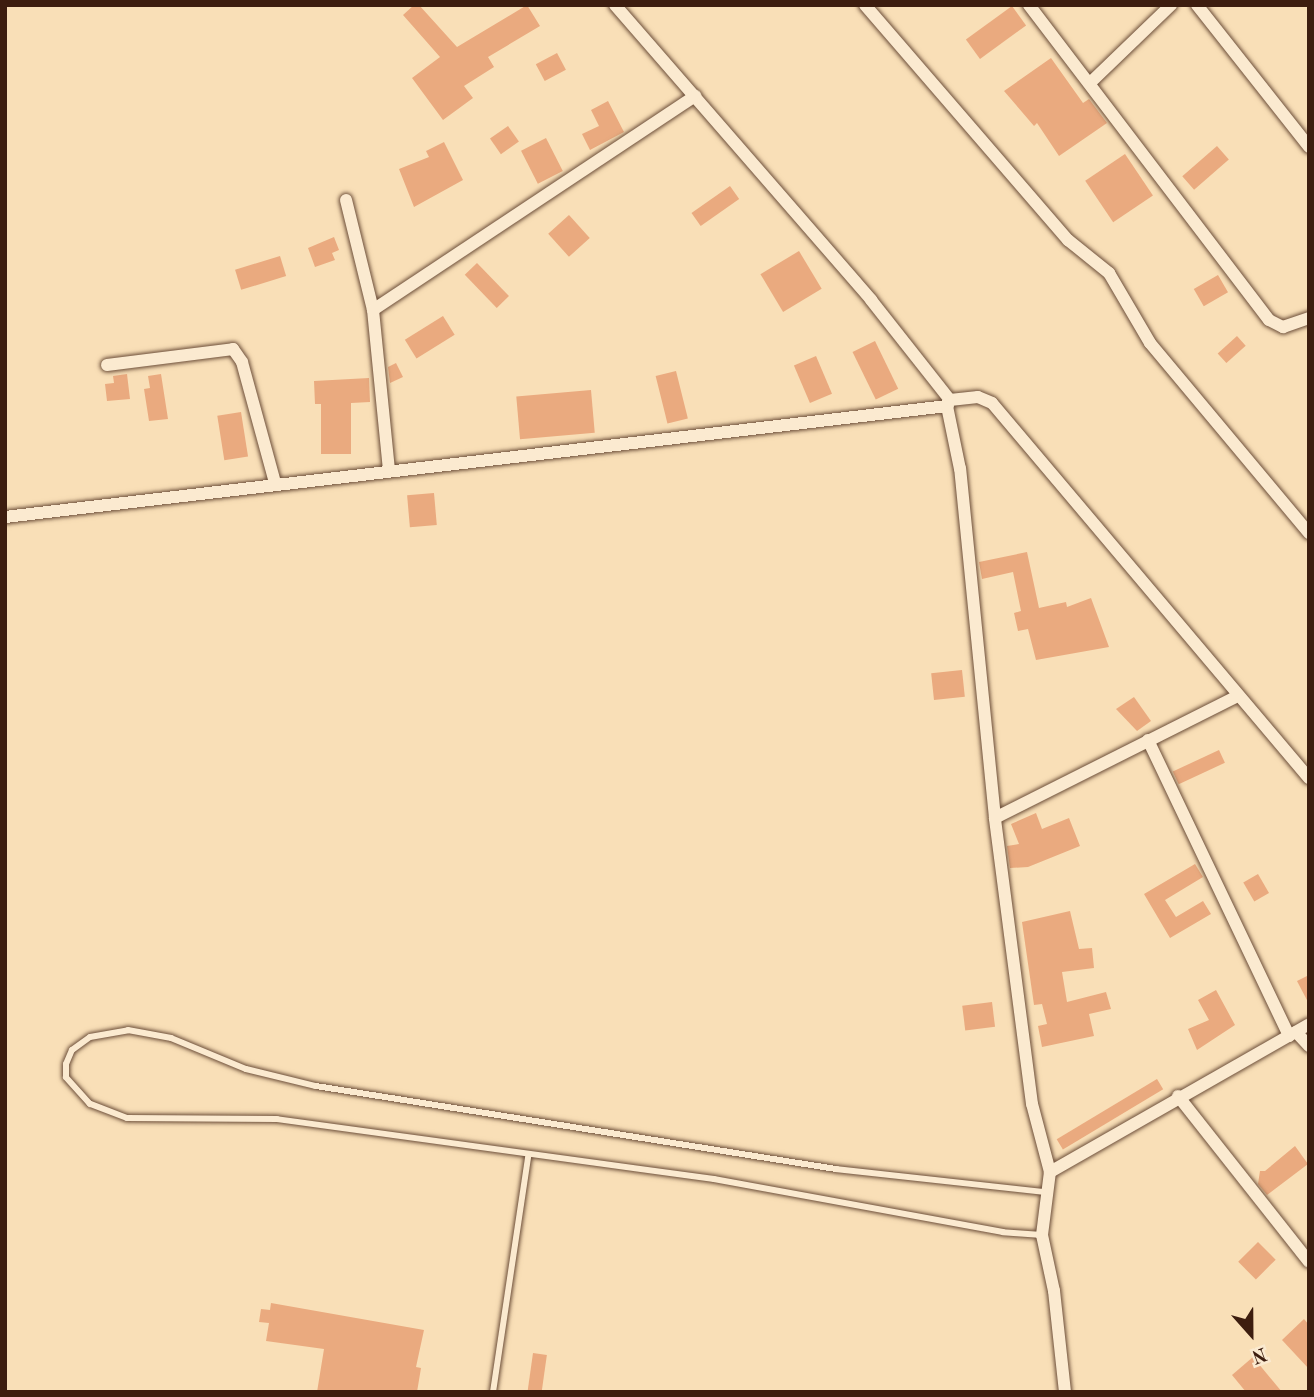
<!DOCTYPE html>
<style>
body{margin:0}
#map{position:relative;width:1314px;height:1397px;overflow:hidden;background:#f9dfb7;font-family:"Old Standard TT",serif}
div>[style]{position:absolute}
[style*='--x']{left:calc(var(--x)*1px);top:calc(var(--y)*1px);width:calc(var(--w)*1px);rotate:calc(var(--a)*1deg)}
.building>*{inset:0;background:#eaaa7f;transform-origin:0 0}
.roads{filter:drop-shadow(0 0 2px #6c4e39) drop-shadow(0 0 2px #6c4e39)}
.lane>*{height:6px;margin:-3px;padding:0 3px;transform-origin:3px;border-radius:3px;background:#fbead0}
.street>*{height:12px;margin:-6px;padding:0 6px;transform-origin:6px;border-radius:6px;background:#fbead0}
span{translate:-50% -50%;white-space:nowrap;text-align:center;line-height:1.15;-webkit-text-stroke:5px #fbead0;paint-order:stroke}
.frame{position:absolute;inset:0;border:7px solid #3d1d0f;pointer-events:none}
.north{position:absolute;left:1216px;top:1299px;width:70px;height:70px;-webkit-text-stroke:5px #fbead0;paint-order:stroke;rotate:159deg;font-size:19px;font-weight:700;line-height:28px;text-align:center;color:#3d1d0f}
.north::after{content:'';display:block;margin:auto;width:24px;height:32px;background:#3d1d0f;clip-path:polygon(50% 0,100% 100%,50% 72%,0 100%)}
</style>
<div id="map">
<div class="building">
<i style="clip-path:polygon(414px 5px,419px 5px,457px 47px,527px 5px,540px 26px,488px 57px,494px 67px,464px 86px,473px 98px,443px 120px,412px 78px,440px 57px,403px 15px)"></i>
<i style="left:1012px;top:6px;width:24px;height:57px;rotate:54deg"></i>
<i style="left:557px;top:53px;width:19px;height:24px;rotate:62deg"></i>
<i style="clip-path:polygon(1051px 58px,1083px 103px,1089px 99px,1107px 123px,1059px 156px,1037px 123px,1034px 126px,1004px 91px)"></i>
<i style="clip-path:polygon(608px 101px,624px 132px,590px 150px,582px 134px,599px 126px,591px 110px)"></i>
<i style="left:508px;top:126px;width:19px;height:22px;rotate:55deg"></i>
<i style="left:546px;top:138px;width:37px;height:28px;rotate:63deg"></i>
<i style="clip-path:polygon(444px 142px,463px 180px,414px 207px,399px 169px,429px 157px,426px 151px)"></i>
<i style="left:1217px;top:146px;width:18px;height:46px;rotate:49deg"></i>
<i style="left:1125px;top:154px;width:50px;height:48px;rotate:56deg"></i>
<i style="left:730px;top:186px;width:16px;height:47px;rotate:55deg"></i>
<i style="left:569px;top:215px;width:31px;height:28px;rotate:48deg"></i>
<i style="clip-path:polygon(334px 237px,339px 250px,332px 253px,335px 260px,315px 267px,308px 248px)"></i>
<i style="left:799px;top:251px;width:44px;height:45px;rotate:59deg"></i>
<i style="left:280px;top:256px;width:21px;height:47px;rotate:73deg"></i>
<i style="left:477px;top:263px;width:46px;height:17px;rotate:46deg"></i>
<i style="left:1218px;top:275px;width:20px;height:28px;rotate:60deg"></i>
<i style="left:443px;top:316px;width:22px;height:45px;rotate:58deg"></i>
<i style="left:1237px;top:336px;width:13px;height:26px;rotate:48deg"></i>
<i style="left:875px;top:341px;width:53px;height:25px;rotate:64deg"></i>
<i style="left:816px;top:356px;width:41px;height:24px;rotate:67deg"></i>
<i style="clip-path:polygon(396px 363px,403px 377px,390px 383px,388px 367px)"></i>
<i style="left:676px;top:371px;width:49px;height:21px;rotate:76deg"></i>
<i style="clip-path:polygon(127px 374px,130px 399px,107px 401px,105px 384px,114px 383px,113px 376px)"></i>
<i style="clip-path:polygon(161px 374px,168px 419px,149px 421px,144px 389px,150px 388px,148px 376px)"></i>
<i style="clip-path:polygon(369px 378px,370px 402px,351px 403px,351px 454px,321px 454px,321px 404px,315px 404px,314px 381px)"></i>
<i style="left:591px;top:390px;width:43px;height:75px;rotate:85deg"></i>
<i style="left:241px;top:412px;width:45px;height:24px;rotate:81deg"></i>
<i style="left:434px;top:493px;width:32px;height:27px;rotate:85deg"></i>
<i style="clip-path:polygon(1027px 552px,1039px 608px,1066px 602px,1067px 607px,1091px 598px,1109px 647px,1036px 660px,1028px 629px,1018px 631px,1014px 613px,1021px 611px,1013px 572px,982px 579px,979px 562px)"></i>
<i style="left:962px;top:670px;width:27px;height:31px;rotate:84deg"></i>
<i style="clip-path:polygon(1134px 697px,1151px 721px,1137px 731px,1116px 709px)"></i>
<i style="left:1219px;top:750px;width:14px;height:51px;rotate:65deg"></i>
<i style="clip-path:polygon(1036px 813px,1042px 829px,1069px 818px,1080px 846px,1028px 867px,1010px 868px,1007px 846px,1019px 844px,1011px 824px)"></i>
<i style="clip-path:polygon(1195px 864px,1203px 877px,1165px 900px,1176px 917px,1203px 901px,1211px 914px,1170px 938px,1144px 894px)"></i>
<i style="left:1258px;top:874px;width:22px;height:17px;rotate:60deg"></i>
<i style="clip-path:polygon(1070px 911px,1079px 949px,1092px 948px,1094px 968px,1062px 972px,1067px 1002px,1106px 992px,1111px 1009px,1089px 1014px,1094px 1036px,1042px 1047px,1038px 1026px,1047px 1024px,1042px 1004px,1034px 1005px,1022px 922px)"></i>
<i style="clip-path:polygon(1309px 975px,1309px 1004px,1297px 981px)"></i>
<i style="clip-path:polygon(1216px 990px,1235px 1025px,1197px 1050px,1188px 1029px,1209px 1020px,1198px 1000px)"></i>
<i style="left:992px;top:1002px;width:25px;height:30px;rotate:83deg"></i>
<i style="left:1157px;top:1079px;width:12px;height:117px;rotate:59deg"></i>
<i style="clip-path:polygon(1295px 1146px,1308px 1164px,1267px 1195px,1258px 1184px,1260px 1171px,1265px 1171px)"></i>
<i style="left:1258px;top:1242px;width:25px;height:28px;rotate:45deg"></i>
<i style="clip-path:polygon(271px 1303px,424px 1330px,416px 1367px,421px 1368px,417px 1392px,317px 1392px,324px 1349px,266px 1341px,269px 1323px,259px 1322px,261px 1309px,270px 1310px)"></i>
<i style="clip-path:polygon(1304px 1319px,1309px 1325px,1309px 1369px,1282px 1340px)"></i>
<i style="left:533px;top:1353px;width:14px;height:39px;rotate:8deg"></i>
<i style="clip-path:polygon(1253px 1357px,1282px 1392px,1246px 1392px,1232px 1375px)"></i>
</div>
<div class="roads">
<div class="lane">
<i style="--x:1042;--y:1235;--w:39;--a:-176"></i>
<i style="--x:1003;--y:1232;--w:294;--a:-169.6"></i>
<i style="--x:714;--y:1179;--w:441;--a:-172.2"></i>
<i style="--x:277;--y:1119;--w:150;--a:-179.6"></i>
<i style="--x:127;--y:1118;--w:40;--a:-159"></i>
<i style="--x:90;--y:1104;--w:36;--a:-132"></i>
<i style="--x:66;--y:1077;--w:13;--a:-90"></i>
<i style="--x:66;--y:1064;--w:15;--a:-67"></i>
<i style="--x:72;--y:1050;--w:22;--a:-36"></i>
<i style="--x:90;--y:1037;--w:39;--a:-10"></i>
<i style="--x:128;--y:1030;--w:44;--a:10.5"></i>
<i style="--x:171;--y:1038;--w:81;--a:22.5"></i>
<i style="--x:246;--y:1069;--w:72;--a:13.7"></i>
<i style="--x:316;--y:1086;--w:527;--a:9.07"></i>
<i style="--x:836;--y:1169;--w:210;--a:6.3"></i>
<i style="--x:493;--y:1392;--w:238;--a:-81.5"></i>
</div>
<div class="street">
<i style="--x:615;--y:5;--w:391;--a:49"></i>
<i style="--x:871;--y:300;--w:127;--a:51.7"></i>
<i style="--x:865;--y:5;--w:311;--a:49.2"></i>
<i style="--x:1068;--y:240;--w:53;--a:38.8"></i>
<i style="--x:1109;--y:273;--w:81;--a:59.6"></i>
<i style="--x:1150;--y:343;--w:248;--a:50.1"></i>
<i style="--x:1029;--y:5;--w:396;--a:52.7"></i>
<i style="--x:1269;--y:320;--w:16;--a:27"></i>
<i style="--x:1283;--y:327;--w:28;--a:-19"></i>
<i style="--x:1197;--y:5;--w:181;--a:51.7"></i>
<i style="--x:1091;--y:82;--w:111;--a:-43.9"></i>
<i style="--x:346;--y:200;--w:113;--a:76.2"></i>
<i style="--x:373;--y:310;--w:161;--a:84.3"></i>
<i style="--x:373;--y:310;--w:387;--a:-33.6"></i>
<i style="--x:107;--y:365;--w:127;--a:-7.2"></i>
<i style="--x:233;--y:349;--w:16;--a:55"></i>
<i style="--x:242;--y:362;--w:125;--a:74.7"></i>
<i style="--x:5;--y:517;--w:949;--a:-6.72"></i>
<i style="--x:1148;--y:740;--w:328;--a:64.5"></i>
<i style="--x:995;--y:818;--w:272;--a:-26.7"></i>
<i style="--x:1296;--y:1032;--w:19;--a:47"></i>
<i style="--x:1178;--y:1096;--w:211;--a:51.7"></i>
<i style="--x:1050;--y:1172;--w:70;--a:-104.8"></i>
<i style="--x:1032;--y:1104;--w:288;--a:-97.4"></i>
<i style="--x:995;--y:818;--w:351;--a:-95.7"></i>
<i style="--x:960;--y:469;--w:64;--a:-101.7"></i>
<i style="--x:947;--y:406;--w:7;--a:-63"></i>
<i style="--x:950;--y:400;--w:28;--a:-6"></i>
<i style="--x:978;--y:397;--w:15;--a:23"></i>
<i style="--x:992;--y:403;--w:491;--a:49.8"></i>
<i style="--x:1065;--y:1392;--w:102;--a:-96.2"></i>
<i style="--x:1054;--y:1291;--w:57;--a:-102.1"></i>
<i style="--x:1042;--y:1235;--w:64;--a:-82.8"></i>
<i style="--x:1050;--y:1172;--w:298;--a:-29.7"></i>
</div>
</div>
<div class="frame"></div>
<div class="north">N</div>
</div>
